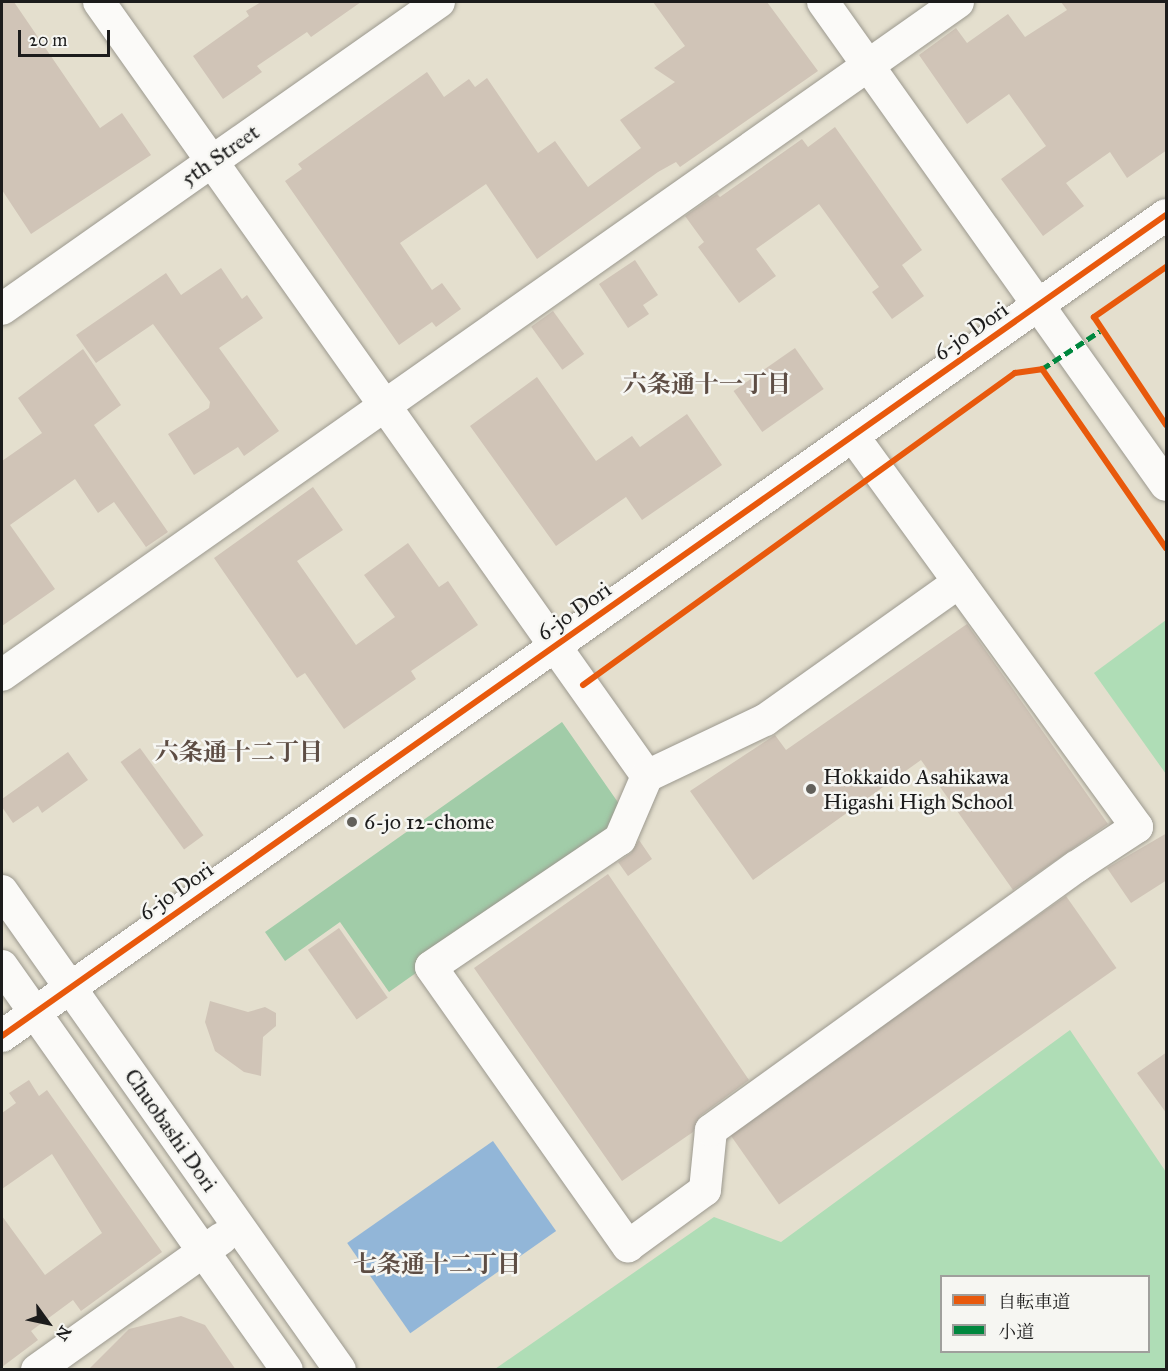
<!DOCTYPE html>
<meta charset="utf-8">
<style>
body{margin:0}
#map{position:relative;width:1168px;height:1371px;overflow:hidden;background:#e4dfce;font-family:"IM FELL Great Primer","Noto Serif JP",serif}
div>[style]{position:absolute}
[style*='--x']{left:calc(var(--x)*1px);top:calc(var(--y)*1px);width:calc(var(--w)*1px);rotate:calc(var(--a)*1deg)}
.green>*{inset:0;background:#afddb6}
.forest>*{inset:0;background:#a1cca8}
.water>*{inset:0;background:#92b6d8;transform-origin:0 0}
.building>*{inset:0;background:#d0c4b7;transform-origin:0 0}
.roads{filter:drop-shadow(0 0 2px #9c998f) drop-shadow(0 0 2px #9c998f)}
.minor>*{height:32px;margin:-16px;padding:0 16px;transform-origin:16px;border-radius:16px;background:#fbfaf8}
.quiet>*{height:4.5px;margin-top:-2.25px;transform-origin:0;background:repeating-linear-gradient(90deg,#00873e 0 9px,transparent 0 13.5px)}
.cycleway>*{height:6px;margin:-3px;padding:0 3px;transform-origin:3px;border-radius:3px;background:#e8590c}
.dots>*{width:16px;height:16px;translate:-50% -50%;box-sizing:border-box;border:3px solid #f6f6f2;border-radius:50%}
span{translate:-50% -50%;white-space:nowrap;text-align:center;line-height:1.15;-webkit-text-stroke:5px #f6f6f2;paint-order:stroke}
.street-label{font-size:22px;color:#1c1c1c}
.poi-label{font-size:22px;color:#1c1c1c}
.left{translate:0 -50%;text-align:left}
.neighbourhood-label{font-size:24px;color:#5d4d44;font-weight:700}
.frame{position:absolute;inset:0;border:3px solid #1c1c1c;pointer-events:none}
.legend{position:absolute;left:940px;top:1275px;width:210px;height:78px;box-sizing:border-box;background:#f6f6f2;border:2px solid #9f9f9c;margin:0;padding:8px 10px;list-style:none;font-size:18px;color:#1c1c1c}
.legend li{display:flex;align-items:center;gap:12px;height:30px}
.legend b{width:30px;border:2px solid #9f9f9c}
.north{position:absolute;left:18px;top:1293px;width:60px;height:60px;-webkit-text-stroke:4px #f6f6f2;paint-order:stroke;rotate:123deg;font-size:16px;font-weight:700;line-height:24px;text-align:center;color:#1c1c1c}
.north::after{content:'';display:block;margin:auto;width:21px;height:27px;background:#1c1c1c;clip-path:polygon(50% 0,100% 100%,50% 72%,0 100%)}
.scale{position:absolute;left:18px;top:30px;width:92px;height:27px;box-sizing:border-box;border:3px solid #1c1c1c;border-top:0;padding-left:8px;font-size:18px;line-height:21px;white-space:nowrap;color:#1c1c1c;-webkit-text-stroke:4px #f6f6f2;paint-order:stroke}
</style>
<div id="map">
<div class="green">
<i style="clip-path:polygon(1166px 620px,1166px 774px,1094px 673px)"></i>
<i style="clip-path:polygon(evenodd,1070px 1030px,1166px 1172px,1166px 1369px,495px 1369px,714px 1217px,781px 1242px,1070px 1030px,942px 1276px,1148px 1276px,1148px 1352px,942px 1352px,942px 1276px)"></i>
</div>
<div class="forest">
<i style="clip-path:polygon(562px 722px,631px 821px,389px 992px,340px 922px,285px 961px,265px 932px)"></i>
</div>
<div class="water">
<i style="left:493px;top:1141px;width:110px;height:178px;rotate:55deg"></i>
</div>
<div class="building">
<i style="clip-path:polygon(2px 2px,14px 2px,100px 128px,122px 113px,151px 155px,31px 234px,2px 190px)"></i>
<i style="clip-path:polygon(261px 2px,361px 2px,311px 37px,307px 32px,257px 66px,262px 72px,223px 99px,193px 56px,249px 16px,246px 11px)"></i>
<i style="clip-path:polygon(653px 2px,767px 2px,818px 71px,680px 167px,676px 162px,658px 172px,537px 259px,486px 184px,400px 243px,432px 290px,442px 283px,461px 309px,436px 327px,432px 322px,399px 345px,285px 181px,302px 169px,298px 164px,427px 72px,444px 97px,469px 79px,475px 87px,487px 78px,538px 153px,555px 141px,588px 187px,641px 148px,620px 120px,675px 82px,654px 68px,685px 46px)"></i>
<i style="clip-path:polygon(1061px 2px,1167px 2px,1167px 150px,1127px 178px,1110px 152px,1066px 183px,1084px 206px,1043px 236px,1001px 179px,1046px 146px,1009px 94px,967px 124px,919px 55px,956px 28px,967px 43px,1008px 14px,1025px 37px,1067px 10px)"></i>
<i style="clip-path:polygon(835px 127px,922px 250px,902px 265px,924px 296px,892px 319px,872px 292px,879px 287px,819px 204px,756px 249px,776px 276px,739px 303px,698px 247px,704px 242px,685px 216px,717px 194px,720px 197px,802px 139px,808px 147px)"></i>
<i style="clip-path:polygon(635px 260px,658px 295px,643px 305px,649px 314px,628px 328px,599px 284px)"></i>
<i style="clip-path:polygon(221px 268px,242px 299px,247px 295px,263px 318px,219px 348px,279px 431px,244px 456px,238px 447px,194px 475px,168px 434px,209px 408px,210px 402px,153px 324px,96px 363px,76px 335px,166px 273px,181px 295px)"></i>
<i style="left:553px;top:311px;width:53px;height:27px;rotate:54deg"></i>
<i style="left:795px;top:348px;width:50px;height:75px;rotate:55deg"></i>
<i style="clip-path:polygon(83px 349px,121px 405px,94px 425px,168px 532px,146px 547px,114px 502px,98px 513px,75px 479px,10px 525px,55px 589px,2px 626px,2px 461px,42px 433px,18px 398px)"></i>
<i style="clip-path:polygon(537px 377px,596px 461px,632px 436px,640px 447px,687px 414px,722px 465px,642px 520px,626px 497px,556px 546px,470px 426px)"></i>
<i style="clip-path:polygon(313px 487px,343px 530px,297px 561px,356px 645px,395px 617px,364px 575px,408px 543px,439px 587px,448px 581px,478px 625px,411px 671px,416px 679px,344px 729px,305px 673px,297px 678px,214px 558px)"></i>
<i style="clip-path:polygon(967px 624px,1108px 824px,1013px 890px,921px 760px,753px 880px,690px 791px,775px 735px,786px 750px)"></i>
<i style="left:140px;top:748px;width:108px;height:24px;rotate:54deg"></i>
<i style="clip-path:polygon(68px 752px,88px 780px,42px 813px,38px 806px,13px 823px,2px 807px,2px 799px)"></i>
<i style="clip-path:polygon(1167px 833px,1167px 880px,1131px 903px,1107px 868px)"></i>
<i style="clip-path:polygon(639px 840px,652px 859px,628px 876px,618px 862px,631px 853px)"></i>
<i style="clip-path:polygon(608px 874px,749px 1080px,700px 1116px,693px 1132px,622px 1181px,474px 968px)"></i>
<i style="left:1066px;top:896px;width:88px;height:412px;rotate:55deg"></i>
<i style="left:339px;top:928px;width:85px;height:38px;rotate:55deg"></i>
<i style="clip-path:polygon(210px 1001px,248px 1012px,265px 1007px,276px 1013px,276px 1026px,263px 1037px,261px 1076px,244px 1072px,215px 1051px,205px 1022px)"></i>
<i style="clip-path:polygon(1167px 1052px,1167px 1114px,1137px 1073px)"></i>
<i style="clip-path:polygon(29px 1080px,39px 1096px,47px 1090px,162px 1252px,81px 1311px,73px 1300px,31px 1331px,38px 1340px,2px 1367px,2px 1216px,45px 1275px,102px 1233px,52px 1154px,2px 1189px,2px 1113px,16px 1103px,9px 1093px)"></i>
<i style="clip-path:polygon(181px 1316px,205px 1325px,236px 1370px,88px 1370px,129px 1329px)"></i>
</div>
<div class="roads">
<div class="minor">
<i style="--x:99;--y:2;--w:948;--a:54.7"></i>
<i style="--x:647;--y:776;--w:131;--a:-25.4"></i>
<i style="--x:765;--y:720;--w:238;--a:-35.4"></i>
<i style="--x:823;--y:2;--w:592;--a:54.62"></i>
<i style="--x:2;--y:309;--w:534;--a:-35.09"></i>
<i style="--x:2;--y:675;--w:1169;--a:-35.14"></i>
<i style="--x:647;--y:776;--w:69;--a:113.2"></i>
<i style="--x:620;--y:839;--w:228;--a:145.9"></i>
<i style="--x:431;--y:967;--w:342;--a:54.8"></i>
<i style="--x:628;--y:1246;--w:95;--a:-36"></i>
<i style="--x:705;--y:1190;--w:60;--a:-84.3"></i>
<i style="--x:711;--y:1130;--w:450;--a:-35.8"></i>
<i style="--x:1076;--y:867;--w:73;--a:-33.3"></i>
<i style="--x:1137;--y:827;--w:483;--a:-126"></i>
<i style="--x:2;--y:891;--w:586;--a:54.79"></i>
<i style="--x:2;--y:966;--w:494;--a:54.8"></i>
<i style="--x:2;--y:1036;--w:1424;--a:-35.2"></i>
<i style="--x:37;--y:1370;--w:227;--a:-35.5"></i>
</div>
</div>
<div class="quiet">
<i style="--x:1042;--y:369;--w:69;--a:-33.2"></i>
</div>
<div class="cycleway">
<i style="--x:1166;--y:267;--w:88;--a:145.2"></i>
<i style="--x:1094;--y:317;--w:130;--a:56.3"></i>
<i style="--x:583;--y:685;--w:533;--a:-35.84"></i>
<i style="--x:1015;--y:373;--w:27;--a:-8"></i>
<i style="--x:1042;--y:369;--w:218;--a:55.3"></i>
<i style="--x:2;--y:1036;--w:1424;--a:-35.2"></i>
</div>
<div class="dots">
<i style="left:811px;top:789px;background:#62605a"></i>
<i style="left:352px;top:822px;background:#62605a"></i>
</div>
<div class="street-label">
<span style="left:220px;top:155px;rotate:-35deg">5th Street</span>
<span style="left:971px;top:331px;rotate:-35deg">6-jo Dori</span>
<span style="left:574px;top:611px;rotate:-35deg">6-jo Dori</span>
<span style="left:176px;top:891px;rotate:-35deg">6-jo Dori</span>
<span style="left:171px;top:1130px;rotate:55deg">Chuobashi Dori</span>
</div>
<div class="poi-label">
<span class="left" style="left:823px;top:789px">Hokkaido Asahikawa<br>Higashi High School</span>
<span class="left" style="left:364px;top:822px">6-jo 12-chome</span>
</div>
<div class="neighbourhood-label">
<span style="left:707px;top:385px">六条通十一丁目</span>
<span style="left:239px;top:753px">六条通十二丁目</span>
<span style="left:437px;top:1265px">七条通十二丁目</span>
</div>
<div class="frame"></div>
<ul class="legend">
<li><b style="height:8px;background:#e8590c"></b>自転車道</li>
<li><b style="height:8px;background:#00873e"></b>小道</li>
</ul>
<div class="north">N</div>
<div class="scale">20 m</div>
</div>
